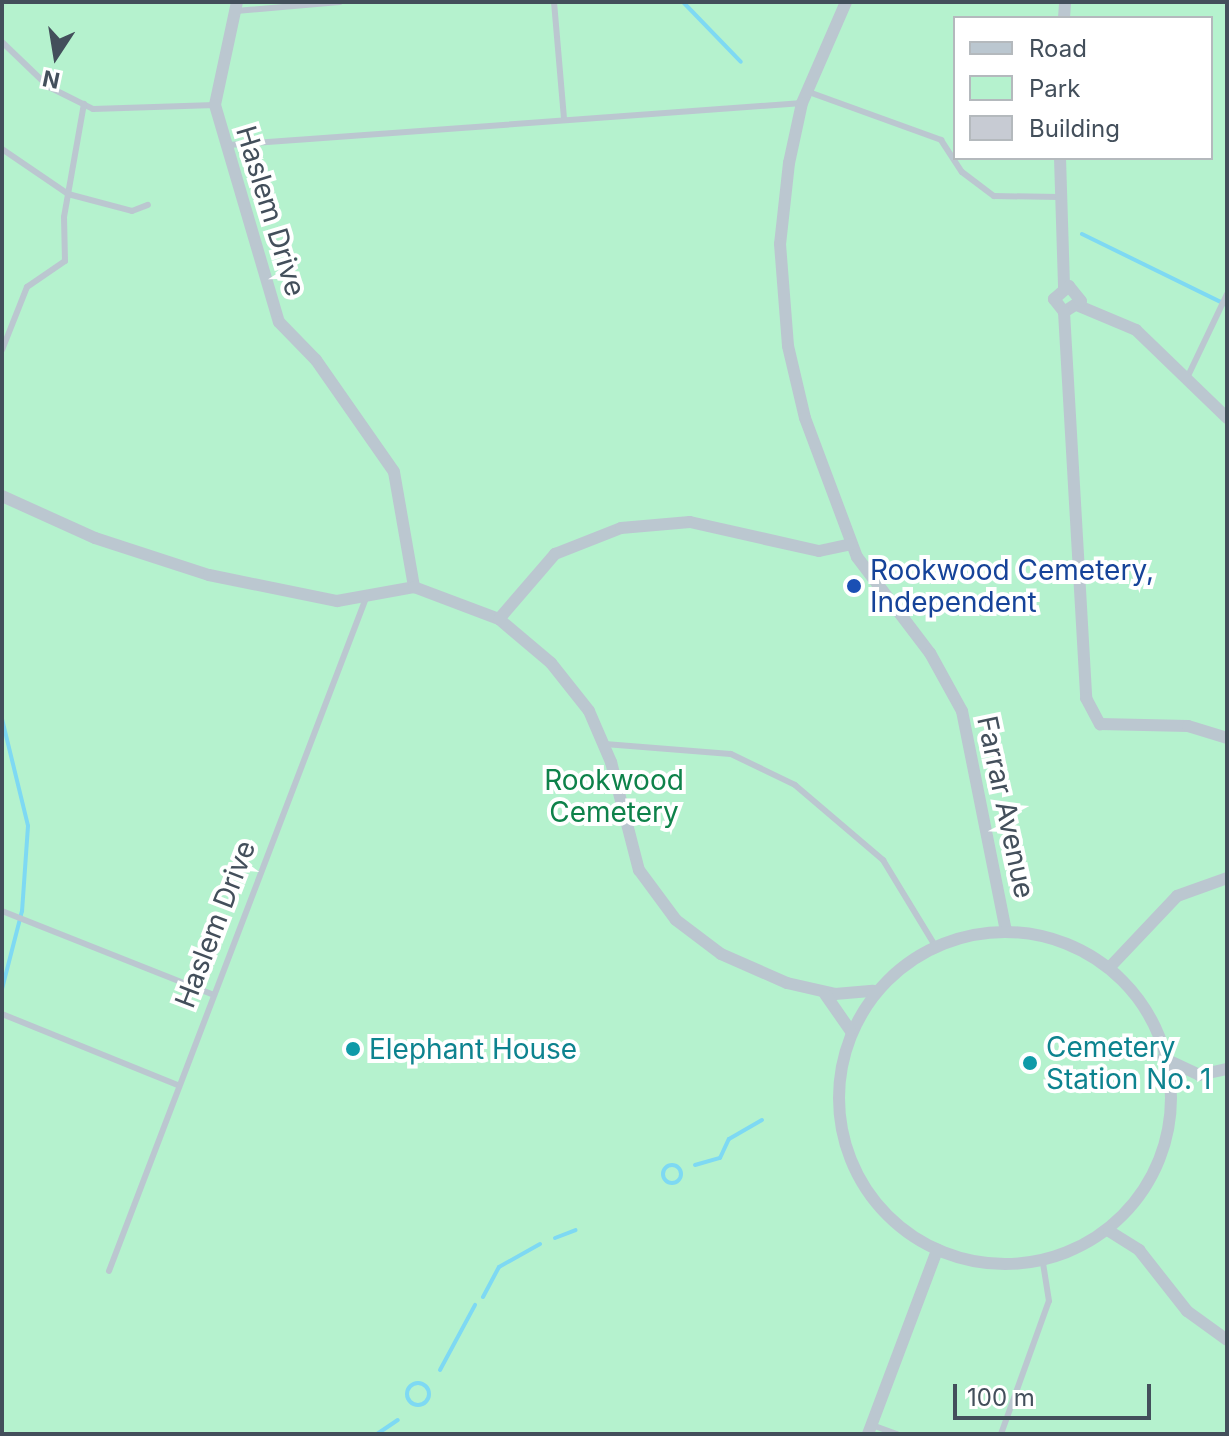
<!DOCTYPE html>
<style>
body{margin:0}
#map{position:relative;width:1229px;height:1436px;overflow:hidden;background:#efecec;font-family:Inter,sans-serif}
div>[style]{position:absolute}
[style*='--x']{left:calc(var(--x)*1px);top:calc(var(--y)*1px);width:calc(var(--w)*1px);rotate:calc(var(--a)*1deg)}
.green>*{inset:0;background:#b5f2ce}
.stream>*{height:4px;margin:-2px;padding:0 2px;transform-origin:2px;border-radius:2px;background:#7ed9f3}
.stream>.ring{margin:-2px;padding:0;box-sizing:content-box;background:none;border:4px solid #7ed9f3;border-radius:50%}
.building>*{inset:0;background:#c7cbd3}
.round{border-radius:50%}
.service>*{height:6px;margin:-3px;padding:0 3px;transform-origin:3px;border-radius:3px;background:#bbc7d0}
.minor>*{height:12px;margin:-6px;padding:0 6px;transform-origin:6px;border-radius:6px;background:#bbc7d0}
.minor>.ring{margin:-6px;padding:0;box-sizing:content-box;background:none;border:12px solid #bbc7d0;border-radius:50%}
.dots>*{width:22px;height:22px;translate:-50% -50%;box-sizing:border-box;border:4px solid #fff;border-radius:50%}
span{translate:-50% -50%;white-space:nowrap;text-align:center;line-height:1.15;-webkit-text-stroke:8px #fff;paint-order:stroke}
.street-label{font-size:28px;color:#434f5b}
.transit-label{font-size:28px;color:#164399}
.left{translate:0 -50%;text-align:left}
.park-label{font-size:28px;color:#0e824a}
.culture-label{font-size:28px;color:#0d838f}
.frame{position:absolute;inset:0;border:4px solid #434f5b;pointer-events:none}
.legend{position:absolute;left:953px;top:16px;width:260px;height:144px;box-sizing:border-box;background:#fff;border:2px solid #b4b9bd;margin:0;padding:10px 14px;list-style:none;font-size:24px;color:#434f5b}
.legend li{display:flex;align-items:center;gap:16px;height:40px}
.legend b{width:40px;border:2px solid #b4b9bd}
.north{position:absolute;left:16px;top:16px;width:80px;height:80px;-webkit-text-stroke:6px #fff;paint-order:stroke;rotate:192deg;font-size:22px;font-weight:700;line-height:32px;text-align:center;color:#434f5b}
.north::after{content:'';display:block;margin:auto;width:28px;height:36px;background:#434f5b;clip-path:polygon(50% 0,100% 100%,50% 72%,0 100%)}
.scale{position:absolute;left:953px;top:1384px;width:198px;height:36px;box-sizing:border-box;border:4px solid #434f5b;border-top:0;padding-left:10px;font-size:24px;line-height:28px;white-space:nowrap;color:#434f5b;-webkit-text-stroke:6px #fff;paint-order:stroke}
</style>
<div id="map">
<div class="green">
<i style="clip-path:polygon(evenodd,2px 2px,1227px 2px,1227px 1434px,2px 1434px,2px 2px,955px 18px,1211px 18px,1211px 158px,955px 158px,955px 18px)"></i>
</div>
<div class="stream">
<i style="--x:683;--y:2;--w:83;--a:46"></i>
<i style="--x:1082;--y:234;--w:161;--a:26.1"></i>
<i style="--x:2;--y:719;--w:110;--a:76.3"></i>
<i style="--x:28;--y:826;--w:85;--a:94"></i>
<i style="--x:22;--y:911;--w:81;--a:104.4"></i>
<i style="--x:695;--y:1165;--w:26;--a:-16"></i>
<i style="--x:720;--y:1158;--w:21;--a:-65"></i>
<i style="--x:729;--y:1139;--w:38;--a:-30"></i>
<i class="ring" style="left:663px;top:1165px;width:14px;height:14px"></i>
<i style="--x:555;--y:1238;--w:22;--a:-21"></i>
<i style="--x:483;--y:1297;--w:34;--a:-62"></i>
<i style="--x:499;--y:1267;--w:47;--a:-29.3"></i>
<i style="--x:440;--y:1370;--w:74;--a:-61.7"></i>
<i class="ring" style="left:407px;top:1383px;width:18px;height:18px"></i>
<i style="--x:377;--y:1434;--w:25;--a:-34"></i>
</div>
<div class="building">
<i class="round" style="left:343px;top:1039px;width:20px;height:20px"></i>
</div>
<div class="service">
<i style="--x:554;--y:2;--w:116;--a:85.1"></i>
<i style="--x:236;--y:11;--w:104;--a:-4.9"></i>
<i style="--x:2;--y:42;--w:65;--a:43.8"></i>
<i style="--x:49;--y:87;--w:49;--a:26.6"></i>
<i style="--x:93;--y:109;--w:122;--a:-1.9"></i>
<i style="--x:806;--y:91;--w:144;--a:19.9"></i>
<i style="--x:941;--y:140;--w:38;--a:57"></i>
<i style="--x:962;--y:172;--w:40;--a:37"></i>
<i style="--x:994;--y:196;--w:65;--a:0.9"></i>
<i style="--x:228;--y:145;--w:576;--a:-4.18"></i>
<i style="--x:2;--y:149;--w:80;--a:34.3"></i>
<i style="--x:68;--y:194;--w:66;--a:14.9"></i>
<i style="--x:132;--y:211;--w:17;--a:-21"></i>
<i style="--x:2;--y:350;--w:68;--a:-68.4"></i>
<i style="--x:27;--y:287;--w:46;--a:-34.4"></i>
<i style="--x:65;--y:261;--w:44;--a:-91.3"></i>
<i style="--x:64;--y:217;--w:115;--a:-80"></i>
<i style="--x:1187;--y:378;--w:93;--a:-64.5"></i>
<i style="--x:605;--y:744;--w:126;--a:4.5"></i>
<i style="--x:731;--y:754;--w:71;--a:25.8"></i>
<i style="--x:795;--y:785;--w:116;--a:40.4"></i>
<i style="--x:883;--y:860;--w:102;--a:58.7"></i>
<i style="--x:2;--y:911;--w:228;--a:21.6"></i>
<i style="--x:2;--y:1014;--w:190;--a:22"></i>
<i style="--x:109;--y:1271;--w:720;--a:-69.1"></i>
<i style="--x:872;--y:1425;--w:27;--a:20"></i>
<i style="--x:1001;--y:1434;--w:141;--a:-70.2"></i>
<i style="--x:1049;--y:1301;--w:38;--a:-99"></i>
</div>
<div class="minor">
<i style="--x:237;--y:2;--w:105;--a:102.1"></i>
<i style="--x:215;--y:105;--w:226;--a:73.6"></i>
<i style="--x:279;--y:322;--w:53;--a:45.8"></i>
<i style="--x:316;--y:360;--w:136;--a:55.1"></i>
<i style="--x:394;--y:472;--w:117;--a:80.1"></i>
<i style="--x:846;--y:2;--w:110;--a:113.5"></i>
<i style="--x:802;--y:103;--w:61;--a:102.2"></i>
<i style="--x:789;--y:163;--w:81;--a:96.3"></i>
<i style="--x:780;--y:244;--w:102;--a:85.5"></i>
<i style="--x:788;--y:346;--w:74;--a:76.7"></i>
<i style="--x:805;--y:418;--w:148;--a:69.5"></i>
<i style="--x:857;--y:557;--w:121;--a:52.8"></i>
<i style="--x:930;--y:653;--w:66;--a:61.1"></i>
<i style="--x:962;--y:711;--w:225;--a:78.7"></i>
<i style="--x:1064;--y:18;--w:16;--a:-86"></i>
<i style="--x:1060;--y:158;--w:129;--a:88.2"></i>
<i style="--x:1079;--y:306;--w:62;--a:22.8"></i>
<i style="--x:1136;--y:330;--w:127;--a:44"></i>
<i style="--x:1064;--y:312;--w:20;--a:-33"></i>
<i style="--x:1081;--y:301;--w:19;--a:-129"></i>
<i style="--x:1069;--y:286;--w:20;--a:139"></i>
<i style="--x:1054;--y:299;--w:16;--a:52"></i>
<i style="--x:1064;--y:312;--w:387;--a:86.7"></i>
<i style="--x:1086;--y:698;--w:30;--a:62"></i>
<i style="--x:1100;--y:724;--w:88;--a:1.3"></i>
<i style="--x:1188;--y:726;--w:41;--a:17.1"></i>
<i style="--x:2;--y:496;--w:102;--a:24.3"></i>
<i style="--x:95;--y:538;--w:120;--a:18"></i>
<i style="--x:209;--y:575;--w:131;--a:11.5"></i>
<i style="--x:337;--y:601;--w:78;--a:-10.3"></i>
<i style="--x:414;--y:587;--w:91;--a:20.6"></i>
<i style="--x:499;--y:619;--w:68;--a:40.2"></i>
<i style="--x:551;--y:663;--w:61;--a:51.6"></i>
<i style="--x:589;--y:711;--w:56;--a:66.7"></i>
<i style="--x:611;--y:762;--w:112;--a:75.5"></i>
<i style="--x:639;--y:870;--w:62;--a:53.5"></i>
<i style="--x:676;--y:920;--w:56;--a:37.1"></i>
<i style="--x:721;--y:954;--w:72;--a:23.7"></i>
<i style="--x:787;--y:983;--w:49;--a:12.9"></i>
<i style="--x:835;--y:994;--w:38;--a:-5"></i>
<i style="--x:499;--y:619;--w:86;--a:-49.3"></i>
<i style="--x:555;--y:554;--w:71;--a:-21.5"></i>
<i style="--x:621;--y:528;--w:69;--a:-5"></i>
<i style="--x:690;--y:522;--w:132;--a:12.7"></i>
<i style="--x:819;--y:551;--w:33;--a:-12"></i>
<i class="ring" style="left:839px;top:932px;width:320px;height:320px"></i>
<i style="--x:1109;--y:968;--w:99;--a:-46.6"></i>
<i style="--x:1177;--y:896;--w:53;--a:-19.8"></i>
<i style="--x:825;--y:994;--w:44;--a:55.2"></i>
<i style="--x:1163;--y:1058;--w:40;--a:25"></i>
<i style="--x:1199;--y:1075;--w:29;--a:-12"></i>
<i style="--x:1109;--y:1231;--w:36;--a:32"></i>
<i style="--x:1139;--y:1250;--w:78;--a:51.8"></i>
<i style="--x:1187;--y:1311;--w:49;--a:35.9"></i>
<i style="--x:868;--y:1434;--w:197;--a:-69.4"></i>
</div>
<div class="dots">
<i style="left:854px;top:586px;background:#1a4fb4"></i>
<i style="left:353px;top:1049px;background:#0f9aa8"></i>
<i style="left:1030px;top:1063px;background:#0f9aa8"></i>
</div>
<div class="street-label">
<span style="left:271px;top:211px;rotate:73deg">Haslem Drive</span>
<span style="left:1006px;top:807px;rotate:78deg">Farrar Avenue</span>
<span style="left:215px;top:924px;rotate:-69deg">Haslem Drive</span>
</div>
<div class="transit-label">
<span class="left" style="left:870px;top:586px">Rookwood Cemetery,<br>Independent</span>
</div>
<div class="park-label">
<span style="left:614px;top:796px">Rookwood<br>Cemetery</span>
</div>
<div class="culture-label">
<span class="left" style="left:1046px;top:1063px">Cemetery<br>Station No. 1</span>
<span class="left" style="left:369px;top:1049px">Elephant House</span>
</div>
<div class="frame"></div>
<ul class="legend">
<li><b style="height:10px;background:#bbc7d0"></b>Road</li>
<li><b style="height:22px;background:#b5f2ce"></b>Park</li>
<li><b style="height:22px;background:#c7cbd3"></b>Building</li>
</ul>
<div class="north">N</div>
<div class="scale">100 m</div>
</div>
